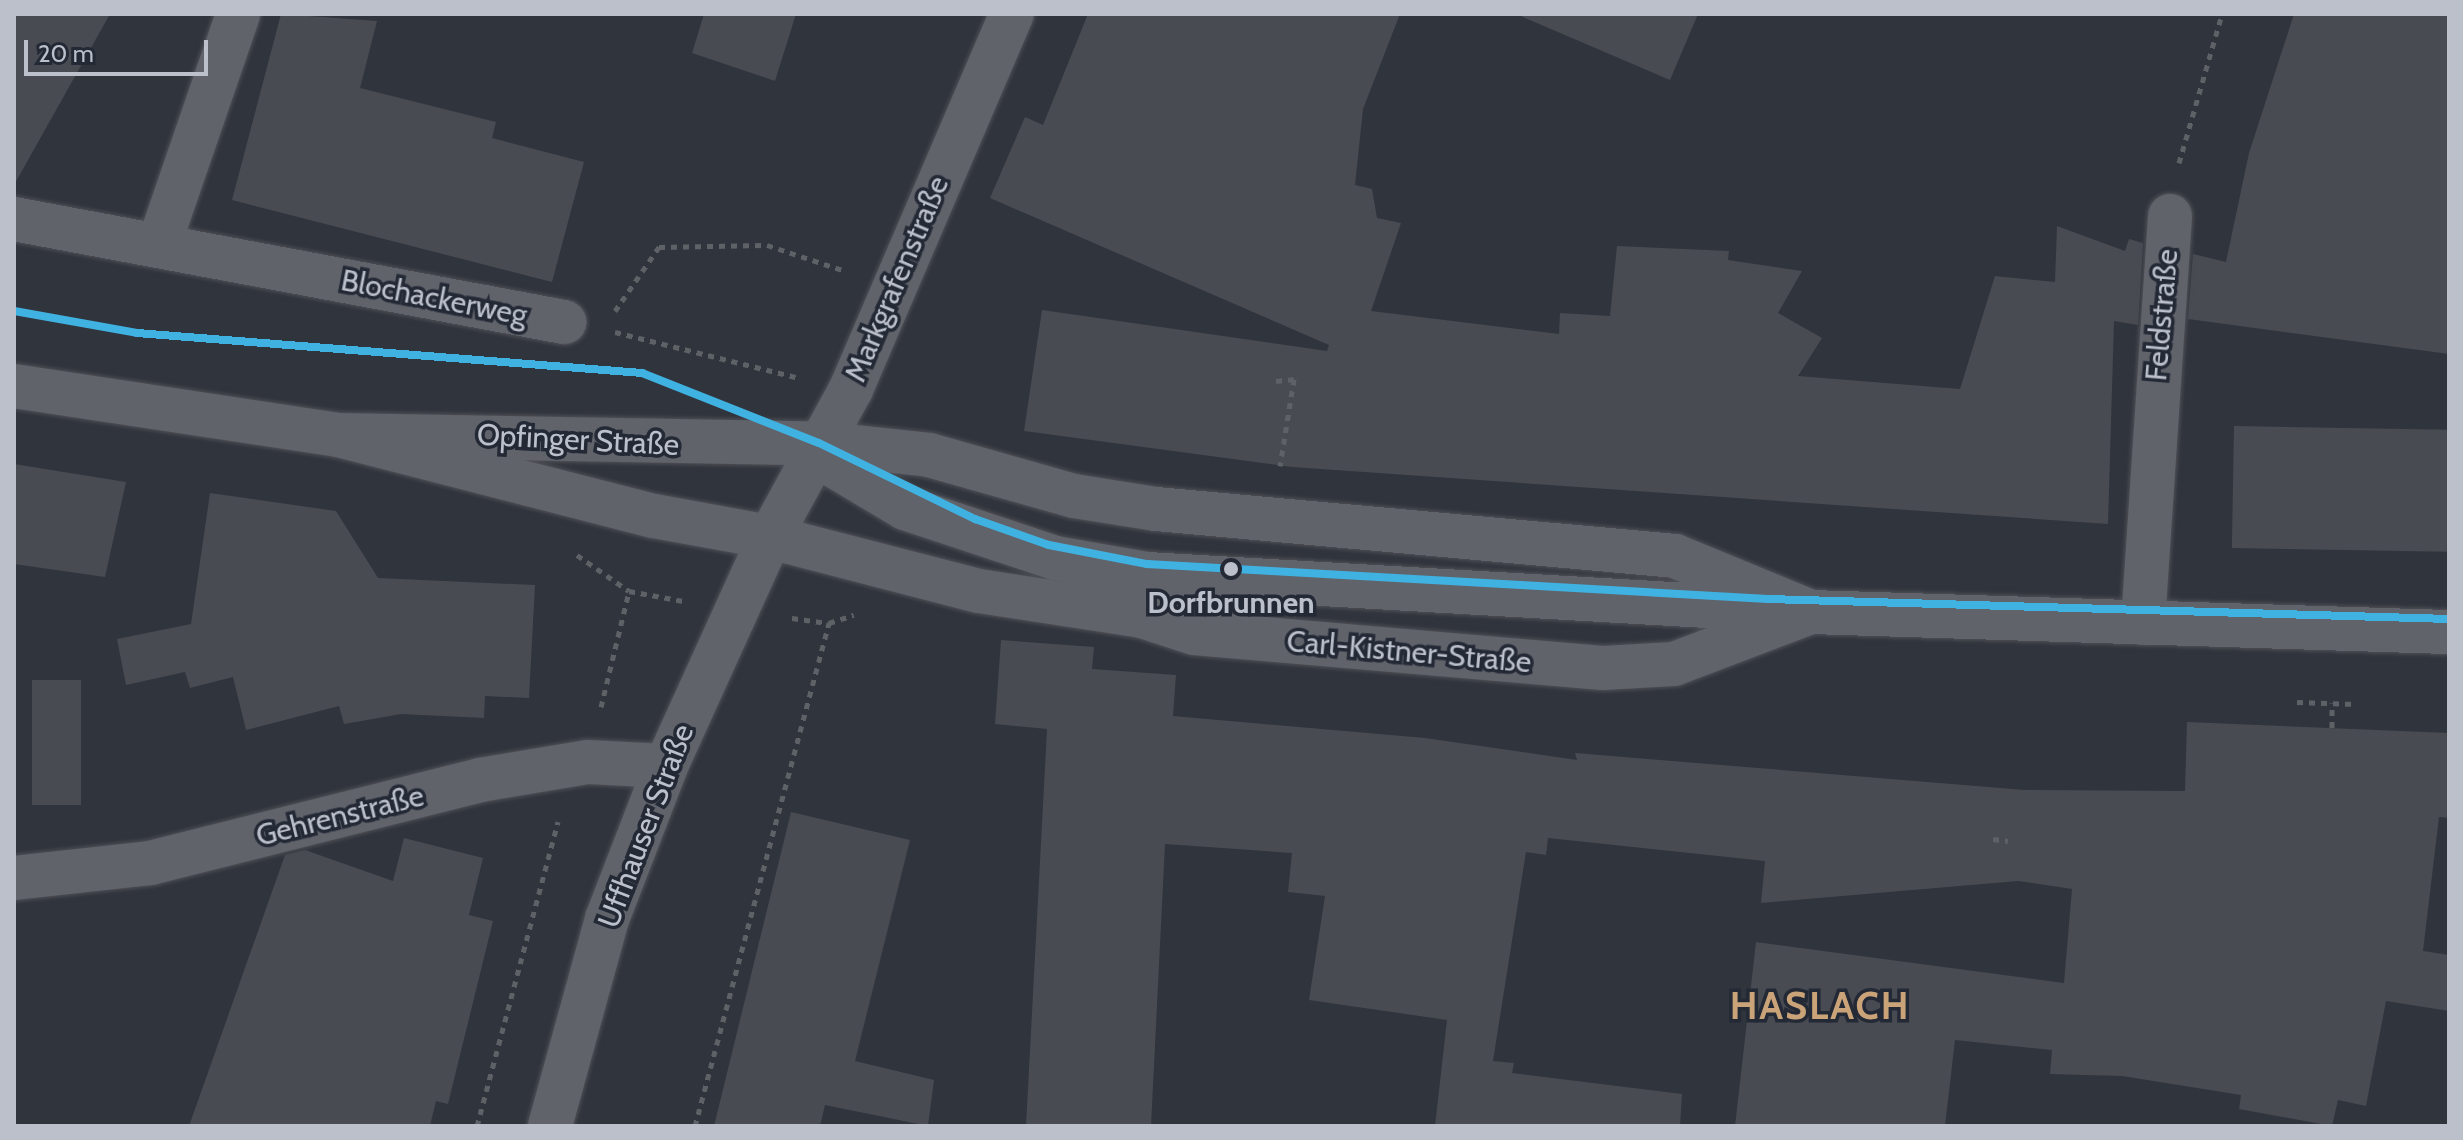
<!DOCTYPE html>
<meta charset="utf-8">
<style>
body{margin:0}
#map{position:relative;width:2463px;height:1140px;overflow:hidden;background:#30343c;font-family:Cabin,sans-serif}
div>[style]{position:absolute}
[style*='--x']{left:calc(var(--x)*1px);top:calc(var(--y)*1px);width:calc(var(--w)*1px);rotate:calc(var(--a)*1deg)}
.building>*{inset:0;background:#484b52;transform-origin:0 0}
.path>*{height:5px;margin-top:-2.5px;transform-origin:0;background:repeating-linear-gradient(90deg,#5e6267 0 6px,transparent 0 12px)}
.roads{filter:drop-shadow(0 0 2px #4e5056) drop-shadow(0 0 2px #4e5056)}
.minor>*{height:44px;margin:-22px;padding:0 22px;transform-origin:22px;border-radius:22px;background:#60636a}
.tram-1>*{height:8px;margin:-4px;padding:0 4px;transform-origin:4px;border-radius:4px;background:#40b2e2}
.dots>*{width:22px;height:22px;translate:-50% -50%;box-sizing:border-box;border:4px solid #242936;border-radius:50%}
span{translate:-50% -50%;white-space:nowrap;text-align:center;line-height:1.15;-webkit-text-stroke:7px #242936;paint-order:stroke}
.street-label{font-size:30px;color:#bcc0cb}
.stop-label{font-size:30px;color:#bcc0cb;font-weight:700}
.district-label{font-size:38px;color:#caa478;font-weight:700;letter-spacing:2px}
.frame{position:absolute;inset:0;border:16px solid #bcc0cb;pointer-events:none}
.scale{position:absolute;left:24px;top:40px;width:184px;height:36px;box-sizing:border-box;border:4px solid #bcc0cb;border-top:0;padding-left:10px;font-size:24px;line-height:28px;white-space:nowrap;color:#bcc0cb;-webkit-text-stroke:6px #242936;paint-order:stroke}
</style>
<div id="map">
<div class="building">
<i style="clip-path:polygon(14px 14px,110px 14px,14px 185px)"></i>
<i style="clip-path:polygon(281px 14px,377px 21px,360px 88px,496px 122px,492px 138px,584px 162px,552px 282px,232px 200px)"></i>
<i style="clip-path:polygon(704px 14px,796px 14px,775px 81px,692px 53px)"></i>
<i style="clip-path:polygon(1088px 14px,1400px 14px,1363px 109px,1355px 185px,1372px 189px,1377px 218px,1401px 223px,1371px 311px,1559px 334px,1560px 313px,1610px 316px,1617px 246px,1729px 251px,1728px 260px,1802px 271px,1778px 313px,1822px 338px,1798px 376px,1960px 389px,1995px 276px,2055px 282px,2057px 226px,2125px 251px,2129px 239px,2143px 243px,2138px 325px,2114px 321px,2108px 524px,1292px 467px,1024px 431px,1042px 310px,1327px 351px,1329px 345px,990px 198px,1025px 117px,1043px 125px)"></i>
<i style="clip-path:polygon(1516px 14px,1698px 14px,1670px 80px)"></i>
<i style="clip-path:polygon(2294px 14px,2449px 14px,2449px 354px,2188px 319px,2193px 254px,2226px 262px,2249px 153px)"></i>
<i style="left:2234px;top:426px;width:215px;height:122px;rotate:1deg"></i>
<i style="clip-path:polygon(14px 464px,126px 482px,105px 577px,14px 564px)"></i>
<i style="clip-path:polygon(210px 493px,336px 511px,378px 578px,535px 585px,529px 698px,485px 696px,484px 718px,401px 714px,344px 724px,339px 706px,246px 730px,233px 677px,190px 688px,185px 672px,126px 685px,117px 639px,191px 624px)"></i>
<i style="clip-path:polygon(1001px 640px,1094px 647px,1092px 669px,1176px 675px,1173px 716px,1425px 738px,1577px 760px,1575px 753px,2025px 790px,2185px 791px,2187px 722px,2449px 733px,2449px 818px,2439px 817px,2423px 951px,2449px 955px,2449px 1011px,2386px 1001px,2366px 1106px,2338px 1100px,2332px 1126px,2239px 1109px,2241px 1095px,2122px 1076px,2050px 1074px,2052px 1050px,1955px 1040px,1945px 1126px,1735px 1126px,1756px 942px,2064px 983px,2072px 889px,2018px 881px,1761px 903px,1765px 861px,1548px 838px,1546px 855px,1526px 852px,1493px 1061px,1514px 1063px,1512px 1073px,1682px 1094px,1680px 1126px,1435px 1126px,1447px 1020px,1309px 1000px,1325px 896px,1288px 892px,1292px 853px,1165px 844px,1151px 1126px,1026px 1126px,1047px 729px,995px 724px)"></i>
<i style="left:81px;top:680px;width:125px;height:49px;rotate:90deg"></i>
<i style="clip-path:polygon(791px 812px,910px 840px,855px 1061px,934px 1080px,928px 1126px,825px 1105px,820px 1126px,714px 1126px)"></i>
<i style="clip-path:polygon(404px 838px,483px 858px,469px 915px,493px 921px,448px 1104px,436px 1101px,430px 1126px,189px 1126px,285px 855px,305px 850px,393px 881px)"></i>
</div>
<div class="path">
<i style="--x:2179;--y:163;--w:155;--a:-73.9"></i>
<i style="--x:615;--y:311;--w:78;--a:-55.5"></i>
<i style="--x:659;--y:247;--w:108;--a:-1.1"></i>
<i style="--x:767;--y:245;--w:79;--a:18.4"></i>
<i style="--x:615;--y:332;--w:187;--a:14"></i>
<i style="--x:1276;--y:381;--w:18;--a:-6"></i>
<i style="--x:1294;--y:379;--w:88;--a:99.1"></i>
<i style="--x:577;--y:555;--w:63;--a:34.7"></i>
<i style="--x:629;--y:591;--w:55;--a:10.5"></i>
<i style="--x:792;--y:618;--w:37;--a:8"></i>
<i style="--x:829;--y:623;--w:26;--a:-18"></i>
<i style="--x:2297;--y:702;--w:58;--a:2"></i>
<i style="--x:601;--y:707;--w:119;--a:-76.4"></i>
<i style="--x:2332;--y:728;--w:25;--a:-90"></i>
<i style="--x:1993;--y:839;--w:15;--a:8"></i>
<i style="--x:477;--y:1126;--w:315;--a:-75.1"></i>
<i style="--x:695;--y:1126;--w:521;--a:-75.08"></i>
</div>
<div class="roads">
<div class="minor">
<i style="--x:14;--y:219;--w:560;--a:10.61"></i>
<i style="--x:159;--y:244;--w:243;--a:-71"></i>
<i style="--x:14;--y:386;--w:328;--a:8.6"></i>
<i style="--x:338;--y:435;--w:326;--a:14.4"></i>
<i style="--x:654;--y:516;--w:118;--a:10.3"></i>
<i style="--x:770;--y:537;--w:216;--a:14.5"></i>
<i style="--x:979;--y:591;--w:165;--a:8.7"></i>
<i style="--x:1142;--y:616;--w:55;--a:18.1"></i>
<i style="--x:1194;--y:633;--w:410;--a:4.9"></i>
<i style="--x:1603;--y:668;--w:71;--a:-3.2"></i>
<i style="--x:1674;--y:664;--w:147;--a:-20.8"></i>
<i style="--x:338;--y:435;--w:481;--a:1"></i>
<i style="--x:819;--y:443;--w:111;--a:6.2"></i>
<i style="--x:929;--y:455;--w:151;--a:15.8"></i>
<i style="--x:1074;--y:496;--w:83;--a:9"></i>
<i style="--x:1156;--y:509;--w:521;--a:5.17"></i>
<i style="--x:1675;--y:556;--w:147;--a:22.4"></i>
<i style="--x:1811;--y:612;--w:638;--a:1.8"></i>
<i style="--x:813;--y:453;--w:107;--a:30.9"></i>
<i style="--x:905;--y:508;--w:158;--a:18.4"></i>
<i style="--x:1055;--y:558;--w:93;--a:9.9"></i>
<i style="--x:1147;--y:574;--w:631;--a:3.27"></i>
<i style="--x:2143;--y:623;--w:408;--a:-86.2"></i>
<i style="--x:14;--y:878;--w:137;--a:-6.3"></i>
<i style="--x:150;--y:863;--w:340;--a:-14.1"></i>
<i style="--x:480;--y:780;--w:109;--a:-9.5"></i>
<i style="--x:588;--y:762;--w:78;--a:2.9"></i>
<i style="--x:550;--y:1126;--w:215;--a:-74.6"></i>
<i style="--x:607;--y:919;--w:164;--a:-68.9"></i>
<i style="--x:666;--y:766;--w:252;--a:-65.6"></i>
<i style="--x:770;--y:537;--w:169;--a:-61.3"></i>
<i style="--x:851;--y:389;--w:408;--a:-66.8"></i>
</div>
</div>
<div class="tram-1">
<i style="--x:14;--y:311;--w:125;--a:10.1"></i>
<i style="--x:137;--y:333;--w:507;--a:4.53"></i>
<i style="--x:642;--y:373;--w:190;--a:21.6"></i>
<i style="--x:819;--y:443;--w:174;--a:26"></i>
<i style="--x:975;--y:519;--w:78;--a:19.4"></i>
<i style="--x:1049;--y:545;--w:100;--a:11"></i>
<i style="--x:1147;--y:564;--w:622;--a:3.23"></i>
<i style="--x:1768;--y:599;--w:681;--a:1.68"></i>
</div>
<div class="dots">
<i style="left:1231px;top:569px;background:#bcc0cb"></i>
</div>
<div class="street-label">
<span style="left:897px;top:279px;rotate:-67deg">Markgrafenstraße</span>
<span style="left:434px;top:298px;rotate:11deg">Blochackerweg</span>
<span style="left:2162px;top:315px;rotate:-85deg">Feldstraße</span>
<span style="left:578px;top:440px;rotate:3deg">Opfinger Straße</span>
<span style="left:1409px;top:652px;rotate:5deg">Carl-Kistner-Straße</span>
<span style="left:340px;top:816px;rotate:-14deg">Gehrenstraße</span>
<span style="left:646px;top:826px;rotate:-69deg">Uffhauser Straße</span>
</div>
<div class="stop-label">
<span style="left:1231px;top:603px">Dorfbrunnen</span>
</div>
<div class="district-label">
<span style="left:1820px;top:1006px">HASLACH</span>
</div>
<div class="frame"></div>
<div class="scale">20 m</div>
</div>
